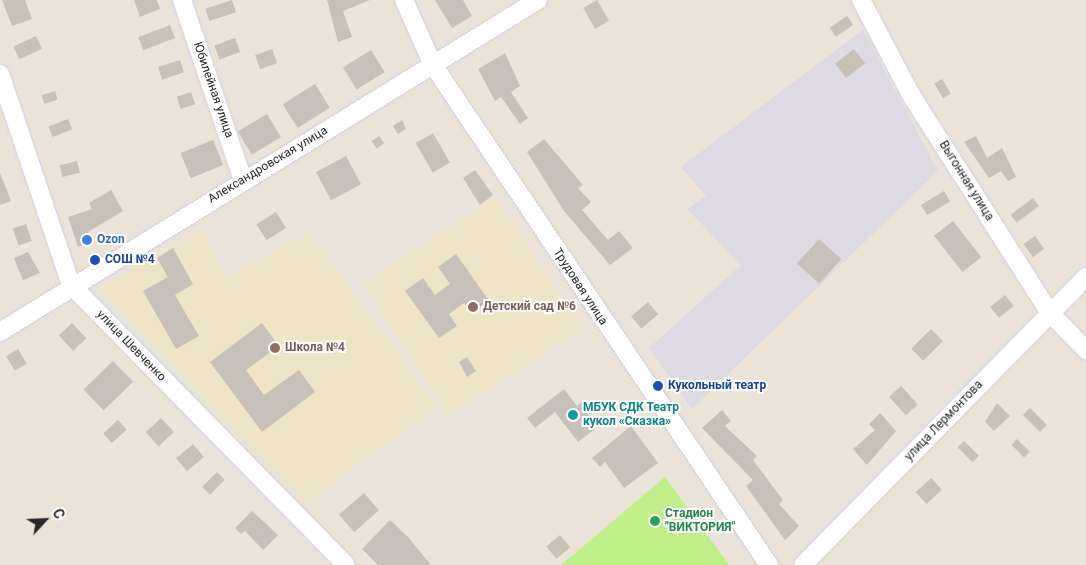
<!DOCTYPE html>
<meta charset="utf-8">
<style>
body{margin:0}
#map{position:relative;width:1086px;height:565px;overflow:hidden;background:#ece4d8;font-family:Roboto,sans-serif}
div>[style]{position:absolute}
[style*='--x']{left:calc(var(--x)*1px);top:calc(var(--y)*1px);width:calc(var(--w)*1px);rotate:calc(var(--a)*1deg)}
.industrial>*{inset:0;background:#dddae3}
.education>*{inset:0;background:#efe4c6;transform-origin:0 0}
.pitch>*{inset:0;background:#c0ef8a}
.building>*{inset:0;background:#c7c1b8;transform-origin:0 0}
.roads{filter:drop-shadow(0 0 1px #cdd0e3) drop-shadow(0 0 1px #cdd0e3)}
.minor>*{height:18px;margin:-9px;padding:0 9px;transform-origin:9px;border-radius:9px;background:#fff}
.dots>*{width:14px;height:14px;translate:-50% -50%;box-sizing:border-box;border:2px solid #fff;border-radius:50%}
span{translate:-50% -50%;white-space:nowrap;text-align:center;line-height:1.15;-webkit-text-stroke:4px #fff;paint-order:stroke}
.street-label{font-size:12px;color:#282828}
.shop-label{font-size:12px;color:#366cbe;font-weight:700}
.left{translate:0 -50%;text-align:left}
.transit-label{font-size:12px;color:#164399;font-weight:700}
.education-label{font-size:12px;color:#785e54;font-weight:700}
.culture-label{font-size:12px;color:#0d838f;font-weight:700}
.leisure-label{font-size:12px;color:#27864d;font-weight:700}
.north{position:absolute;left:20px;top:495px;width:50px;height:50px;-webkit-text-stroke:4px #fff;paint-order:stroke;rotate:65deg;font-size:14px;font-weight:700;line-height:20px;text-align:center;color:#282828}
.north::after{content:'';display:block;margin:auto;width:18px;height:22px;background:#282828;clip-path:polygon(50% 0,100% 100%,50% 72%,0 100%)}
</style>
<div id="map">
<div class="industrial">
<i style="clip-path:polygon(863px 30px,938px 171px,692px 409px,649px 348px,741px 265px,687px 209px,706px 196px,681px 167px)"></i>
</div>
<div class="education">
<i style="left:496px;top:198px;width:156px;height:158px;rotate:57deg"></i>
<i style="clip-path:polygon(202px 230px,227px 278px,309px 233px,437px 407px,306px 502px,100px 289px)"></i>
</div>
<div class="pitch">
<i style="clip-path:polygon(665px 477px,729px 565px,561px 565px)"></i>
</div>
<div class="building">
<i style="clip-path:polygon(2px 0,25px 0,32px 19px,12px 26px)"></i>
<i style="clip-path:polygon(134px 0,157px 0,160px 9px,140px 17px)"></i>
<i style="left:232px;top:0;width:13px;height:28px;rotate:72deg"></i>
<i style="clip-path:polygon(327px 0,370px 0,343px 11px,352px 37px,338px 42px)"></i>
<i style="clip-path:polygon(435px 0,463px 0,472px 16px,452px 28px)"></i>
<i style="left:597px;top:0;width:24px;height:16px;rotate:60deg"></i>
<i style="left:847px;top:16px;width:11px;height:21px;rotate:56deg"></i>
<i style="left:170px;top:25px;width:14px;height:34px;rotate:69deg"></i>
<i style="left:36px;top:36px;width:14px;height:25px;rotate:65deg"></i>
<i style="left:235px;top:38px;width:15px;height:22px;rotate:70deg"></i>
<i style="left:272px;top:49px;width:15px;height:18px;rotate:70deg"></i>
<i style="left:854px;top:49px;width:18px;height:24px;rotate:52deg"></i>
<i style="left:371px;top:50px;width:26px;height:33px;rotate:58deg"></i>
<i style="clip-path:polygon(505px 53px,520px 86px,511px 92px,528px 118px,520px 124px,501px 97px,495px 101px,478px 69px)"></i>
<i style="left:180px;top:60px;width:13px;height:23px;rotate:72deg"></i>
<i style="left:942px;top:79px;width:17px;height:9px;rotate:59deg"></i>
<i style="left:315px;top:84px;width:28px;height:38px;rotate:58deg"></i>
<i style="left:55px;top:91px;width:9px;height:14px;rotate:72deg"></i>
<i style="left:191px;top:92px;width:13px;height:15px;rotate:72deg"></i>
<i style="left:267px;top:114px;width:27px;height:34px;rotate:59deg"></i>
<i style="left:68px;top:119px;width:11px;height:21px;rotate:68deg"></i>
<i style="clip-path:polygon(402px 120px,406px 129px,398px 134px,393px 126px)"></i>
<i style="left:433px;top:133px;width:34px;height:20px;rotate:60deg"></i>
<i style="left:379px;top:136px;width:9px;height:9px;rotate:54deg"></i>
<i style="clip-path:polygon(976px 136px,987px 158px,1002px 148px,1016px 177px,1008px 181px,1001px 171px,989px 178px,964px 142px)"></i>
<i style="clip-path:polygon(544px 139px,583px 185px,578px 188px,591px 202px,582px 210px,608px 240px,619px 231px,633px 248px,610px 265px,564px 211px,527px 152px)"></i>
<i style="left:213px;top:140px;width:27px;height:35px;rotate:68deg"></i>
<i style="left:346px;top:156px;width:32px;height:34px;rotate:62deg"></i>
<i style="left:77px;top:161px;width:12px;height:18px;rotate:76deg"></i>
<i style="clip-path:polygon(475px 170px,493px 195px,480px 205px,463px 178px)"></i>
<i style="clip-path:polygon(0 173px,11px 201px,0 205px)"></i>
<i style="clip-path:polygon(111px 190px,123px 211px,88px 232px,91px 242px,78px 247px,68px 217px,92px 209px,89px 203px)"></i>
<i style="left:944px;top:191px;width:12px;height:27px;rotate:59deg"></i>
<i style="left:1033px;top:198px;width:10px;height:28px;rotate:53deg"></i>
<i style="left:276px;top:212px;width:19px;height:23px;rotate:58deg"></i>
<i style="left:953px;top:221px;width:46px;height:24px;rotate:52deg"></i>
<i style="left:26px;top:224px;width:18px;height:14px;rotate:71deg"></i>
<i style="left:1035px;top:236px;width:16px;height:14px;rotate:55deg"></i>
<i style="left:819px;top:239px;width:30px;height:33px;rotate:42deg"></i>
<i style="clip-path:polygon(173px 248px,193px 284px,175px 295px,199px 336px,176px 349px,143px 291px,168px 277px,157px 258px)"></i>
<i style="clip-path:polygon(28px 252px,40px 273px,23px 280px,14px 258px)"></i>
<i style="clip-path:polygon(456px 254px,490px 302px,472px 314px,464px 303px,449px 314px,457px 326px,439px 338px,405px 291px,423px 278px,435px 295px,450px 284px,438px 267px)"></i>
<i style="left:1005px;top:295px;width:14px;height:19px;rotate:51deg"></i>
<i style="left:648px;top:302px;width:16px;height:22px;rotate:50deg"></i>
<i style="left:72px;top:323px;width:21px;height:18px;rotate:47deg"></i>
<i style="clip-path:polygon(262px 323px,279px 346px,246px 370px,264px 395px,299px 370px,315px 392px,262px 432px,210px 362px)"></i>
<i style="left:931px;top:329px;width:17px;height:28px;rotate:45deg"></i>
<i style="left:18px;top:349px;width:17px;height:14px;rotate:59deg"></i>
<i style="clip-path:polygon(467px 357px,476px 371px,467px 377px,459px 362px)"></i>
<i style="left:113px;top:361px;width:29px;height:41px;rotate:46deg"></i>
<i style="left:901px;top:386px;width:25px;height:16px;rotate:48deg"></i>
<i style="clip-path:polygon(564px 389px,577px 406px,582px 402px,591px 413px,586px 418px,595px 429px,578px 442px,555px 412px,535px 428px,527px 418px)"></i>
<i style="clip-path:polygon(997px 403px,1010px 416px,994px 431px,985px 422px)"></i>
<i style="left:1030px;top:408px;width:24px;height:10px;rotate:45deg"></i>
<i style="clip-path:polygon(722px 410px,731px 421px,725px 426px,757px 456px,753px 460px,783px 500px,779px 504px,799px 526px,785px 540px,746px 486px,753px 480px,702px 428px)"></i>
<i style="clip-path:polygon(880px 413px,896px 431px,867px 465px,853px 449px,875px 430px,869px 424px)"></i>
<i style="left:161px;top:418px;width:19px;height:21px;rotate:47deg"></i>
<i style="left:118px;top:420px;width:13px;height:20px;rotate:48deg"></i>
<i style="clip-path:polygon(631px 426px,658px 463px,624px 488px,605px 462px,600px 467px,592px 458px)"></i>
<i style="left:1017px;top:439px;width:18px;height:8px;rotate:45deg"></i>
<i style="left:964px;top:441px;width:21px;height:9px;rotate:45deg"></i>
<i style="left:193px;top:444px;width:17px;height:22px;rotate:50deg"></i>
<i style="left:217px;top:472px;width:11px;height:21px;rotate:45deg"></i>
<i style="left:931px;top:478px;width:16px;height:21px;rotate:47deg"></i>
<i style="left:364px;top:493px;width:23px;height:33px;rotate:49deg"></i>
<i style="clip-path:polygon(252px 511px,278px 535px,263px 550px,245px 531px,241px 534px,235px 528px)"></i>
<i style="clip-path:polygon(390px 520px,408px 537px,431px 565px,378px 565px,362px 549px)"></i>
<i style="left:560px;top:535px;width:16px;height:18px;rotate:50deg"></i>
</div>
<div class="roads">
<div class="minor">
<i style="--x:182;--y:0;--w:190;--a:71.3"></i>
<i style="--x:404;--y:0;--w:71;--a:66"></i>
<i style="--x:433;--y:65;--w:602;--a:56.1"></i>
<i style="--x:861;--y:0;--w:107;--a:62.2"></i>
<i style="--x:911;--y:95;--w:259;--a:57.5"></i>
<i style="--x:1050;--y:313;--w:52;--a:45.8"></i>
<i style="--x:0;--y:74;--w:223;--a:71.4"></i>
<i style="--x:71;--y:285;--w:392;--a:45.5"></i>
<i style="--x:0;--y:332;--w:632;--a:-31.68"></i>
<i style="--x:803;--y:565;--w:404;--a:-45.5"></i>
</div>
</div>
<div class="dots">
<i style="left:87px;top:240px;background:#3f7fe0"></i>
<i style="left:95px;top:260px;background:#1a4fb4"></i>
<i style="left:473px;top:307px;background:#8d6e63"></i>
<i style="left:275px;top:348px;background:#8d6e63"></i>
<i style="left:658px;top:386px;background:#1a4fb4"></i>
<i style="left:573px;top:415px;background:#0f9aa8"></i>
<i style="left:655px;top:521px;background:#2e9e5b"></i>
</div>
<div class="street-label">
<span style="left:213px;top:90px;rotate:71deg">Юбилейная улица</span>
<span style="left:268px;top:165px;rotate:-31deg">Александровская улица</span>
<span style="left:966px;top:181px;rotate:58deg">Выгонная улица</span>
<span style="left:580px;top:287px;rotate:57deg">Трудовая улица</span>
<span style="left:131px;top:346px;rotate:46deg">улица Шевченко</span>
<span style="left:944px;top:421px;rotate:-46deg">улица Лермонтова</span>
</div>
<div class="shop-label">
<span class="left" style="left:97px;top:240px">Ozon</span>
</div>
<div class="transit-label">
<span class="left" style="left:105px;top:260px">СОШ №4</span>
<span class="left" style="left:668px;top:386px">Кукольный театр</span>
</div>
<div class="education-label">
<span class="left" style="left:483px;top:307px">Детский сад №6</span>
<span class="left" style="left:285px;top:348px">Школа №4</span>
</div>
<div class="culture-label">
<span class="left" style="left:583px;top:415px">МБУК СДК Театр<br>кукол «Сказка»</span>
</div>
<div class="leisure-label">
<span class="left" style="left:665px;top:521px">Стадион<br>"ВИКТОРИЯ"</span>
</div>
<div class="north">С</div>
</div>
